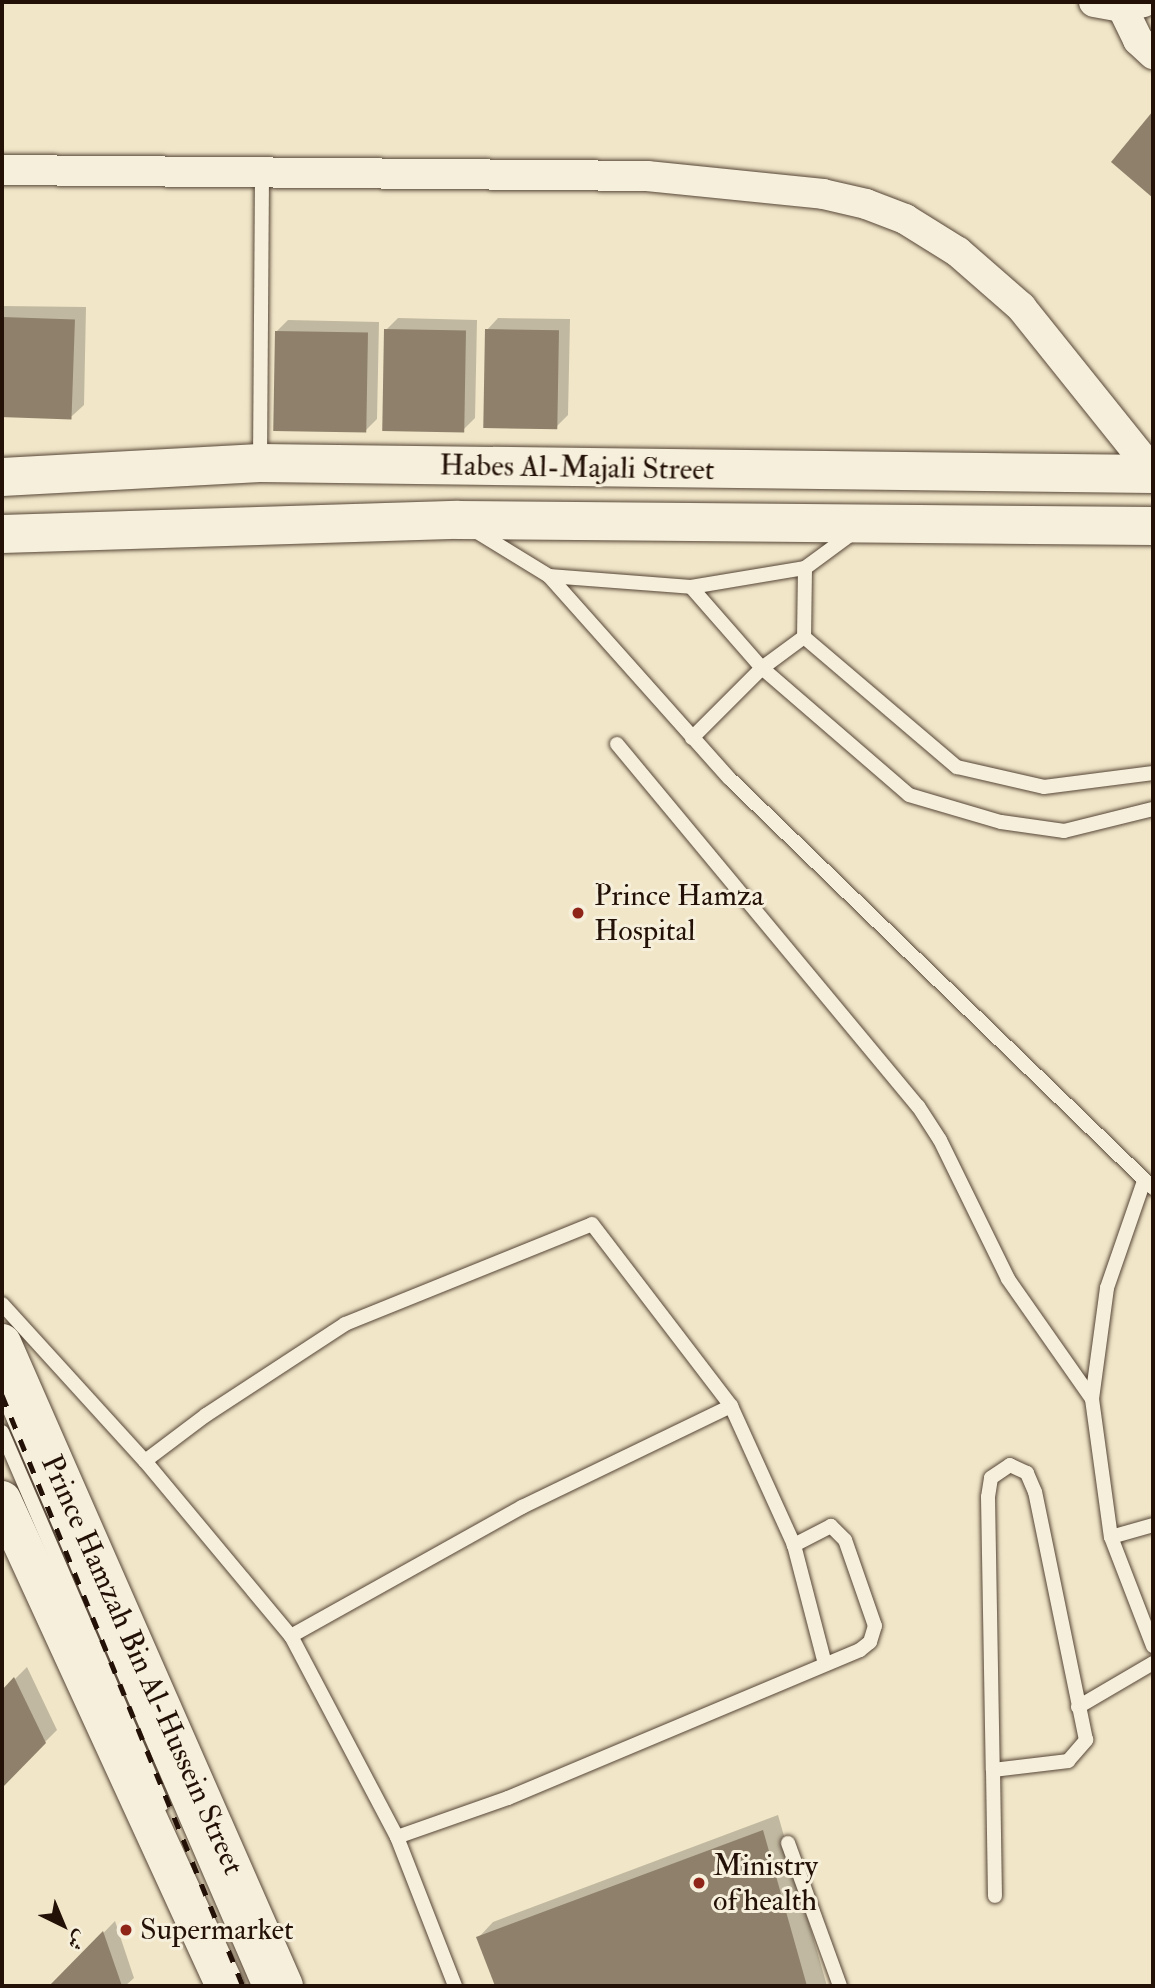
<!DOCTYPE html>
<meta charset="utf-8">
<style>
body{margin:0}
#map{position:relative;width:1155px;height:1988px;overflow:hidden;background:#f1e6c8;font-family:"IM FELL Double Pica",Amiri,serif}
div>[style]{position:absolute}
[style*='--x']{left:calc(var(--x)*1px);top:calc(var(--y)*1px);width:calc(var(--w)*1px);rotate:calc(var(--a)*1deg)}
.shadow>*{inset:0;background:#0003}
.building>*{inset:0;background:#8e806b;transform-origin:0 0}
.roads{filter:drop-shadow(0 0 2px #564637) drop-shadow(0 0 2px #564637)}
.lane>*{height:14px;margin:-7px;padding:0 7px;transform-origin:7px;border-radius:7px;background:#f6efdb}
.street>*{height:30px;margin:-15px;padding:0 15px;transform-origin:15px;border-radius:15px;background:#f6efdb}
.secondary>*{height:38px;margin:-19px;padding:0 19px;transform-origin:19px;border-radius:19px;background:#f6efdb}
.rail>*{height:5px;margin-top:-2.5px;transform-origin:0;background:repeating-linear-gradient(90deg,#231107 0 12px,transparent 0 24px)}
.dots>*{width:19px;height:19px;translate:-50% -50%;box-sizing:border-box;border:4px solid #f6efdb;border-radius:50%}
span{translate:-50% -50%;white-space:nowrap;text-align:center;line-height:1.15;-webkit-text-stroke:6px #f6efdb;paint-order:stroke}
.street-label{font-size:30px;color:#231107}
.poi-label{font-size:30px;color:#231107}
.left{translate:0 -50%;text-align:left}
.frame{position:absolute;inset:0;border:4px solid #231107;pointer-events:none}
.north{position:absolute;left:28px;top:1890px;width:70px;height:70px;-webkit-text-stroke:5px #f6efdb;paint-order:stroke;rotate:137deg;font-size:19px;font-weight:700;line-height:28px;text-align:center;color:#231107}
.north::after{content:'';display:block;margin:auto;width:24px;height:32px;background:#231107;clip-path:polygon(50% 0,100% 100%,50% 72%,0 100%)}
</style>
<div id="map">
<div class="shadow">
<i style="clip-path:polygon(2px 306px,86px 307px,84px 405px,72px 416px,2px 415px)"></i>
<i style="clip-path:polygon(398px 318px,477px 320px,475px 418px,463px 430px,386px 330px)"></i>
<i style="clip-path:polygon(498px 318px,570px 319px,568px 415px,556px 427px,487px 330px)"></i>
<i style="clip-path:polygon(288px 320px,379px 322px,377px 419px,365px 431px,276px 332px)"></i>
<i style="clip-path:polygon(27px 1667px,57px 1730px,2px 1785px,2px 1692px)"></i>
<i style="clip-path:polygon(778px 1815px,827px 1986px,497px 1986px,478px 1938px,493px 1922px)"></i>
<i style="clip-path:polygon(115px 1921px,134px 1978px,125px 1986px,52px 1986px)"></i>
</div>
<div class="building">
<i style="clip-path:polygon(1153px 111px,1153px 198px,1111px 162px)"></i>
<i style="left:2px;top:317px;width:73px;height:100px;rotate:2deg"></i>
<i style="left:384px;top:329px;width:82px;height:102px;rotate:1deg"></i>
<i style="left:485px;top:329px;width:74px;height:99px;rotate:1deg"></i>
<i style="left:275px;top:331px;width:93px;height:100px;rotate:1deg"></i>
<i style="clip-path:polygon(14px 1677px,46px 1743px,2px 1788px,2px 1690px)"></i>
<i style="clip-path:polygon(763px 1830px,807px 1986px,495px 1986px,476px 1937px)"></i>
<i style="clip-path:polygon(103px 1931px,122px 1986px,49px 1986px)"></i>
</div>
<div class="roads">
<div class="lane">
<i style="--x:260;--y:462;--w:289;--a:-89.6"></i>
<i style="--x:474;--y:530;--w:88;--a:31.5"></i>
<i style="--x:549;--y:576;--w:142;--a:4.4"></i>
<i style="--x:691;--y:587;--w:116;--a:-9.5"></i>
<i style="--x:805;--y:568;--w:61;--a:-36.3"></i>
<i style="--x:805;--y:568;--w:69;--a:90.8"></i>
<i style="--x:804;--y:637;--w:201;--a:40.4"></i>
<i style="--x:957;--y:767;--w:89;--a:12.9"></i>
<i style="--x:1044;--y:787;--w:110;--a:-7.3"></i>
<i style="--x:549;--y:576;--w:271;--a:48.3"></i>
<i style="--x:729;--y:778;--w:590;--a:44.04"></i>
<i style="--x:691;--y:587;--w:108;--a:48.8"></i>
<i style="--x:762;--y:668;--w:194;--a:40.8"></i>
<i style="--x:909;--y:795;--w:96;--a:16.4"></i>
<i style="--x:1001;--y:822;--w:64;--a:8.1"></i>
<i style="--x:1064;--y:831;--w:92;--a:-13.9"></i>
<i style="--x:692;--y:738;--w:99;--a:-45"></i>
<i style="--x:762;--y:668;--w:52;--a:-36.4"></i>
<i style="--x:617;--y:744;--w:471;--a:50.3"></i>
<i style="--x:918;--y:1106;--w:40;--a:57.1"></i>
<i style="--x:940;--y:1140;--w:155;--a:63.9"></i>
<i style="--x:1008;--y:1279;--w:146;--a:55"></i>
<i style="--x:1144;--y:1181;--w:113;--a:109.1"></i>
<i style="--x:1107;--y:1288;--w:112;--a:97.7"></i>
<i style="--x:1092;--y:1399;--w:139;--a:82.2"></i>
<i style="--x:1111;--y:1537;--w:117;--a:68.9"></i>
<i style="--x:2;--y:1304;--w:212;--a:47.7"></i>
<i style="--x:145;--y:1461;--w:228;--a:50.2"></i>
<i style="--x:291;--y:1636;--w:227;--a:62.2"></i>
<i style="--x:397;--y:1837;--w:160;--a:68.7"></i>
<i style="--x:2;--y:1392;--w:647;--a:66.6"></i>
<i style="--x:2;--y:1432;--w:405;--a:66.7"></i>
<i style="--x:145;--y:1461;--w:76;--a:-37"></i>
<i style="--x:206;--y:1415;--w:166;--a:-33.2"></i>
<i style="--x:345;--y:1324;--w:266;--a:-22"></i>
<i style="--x:592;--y:1224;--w:229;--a:52.6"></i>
<i style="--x:731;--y:1406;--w:153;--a:65.6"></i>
<i style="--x:794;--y:1545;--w:123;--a:75.4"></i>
<i style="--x:1111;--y:1537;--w:44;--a:-15.9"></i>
<i style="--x:291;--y:1636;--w:265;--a:-29.2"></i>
<i style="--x:522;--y:1507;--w:232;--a:-25.8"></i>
<i style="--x:1078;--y:1707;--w:87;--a:-30.4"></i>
<i style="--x:993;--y:1770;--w:76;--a:-6.8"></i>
<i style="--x:1068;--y:1761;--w:28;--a:-49"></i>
<i style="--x:1086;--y:1740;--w:253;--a:-101.6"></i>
<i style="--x:1035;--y:1492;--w:21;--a:-113"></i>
<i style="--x:1027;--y:1473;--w:19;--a:-155"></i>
<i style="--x:1010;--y:1465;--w:23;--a:146"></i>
<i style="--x:991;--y:1478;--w:19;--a:99"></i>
<i style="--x:988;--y:1497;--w:273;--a:89"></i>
<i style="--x:993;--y:1770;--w:126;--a:89.1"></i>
<i style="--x:397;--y:1837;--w:118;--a:-19.4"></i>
<i style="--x:508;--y:1798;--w:382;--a:-22.8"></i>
<i style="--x:860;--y:1650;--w:13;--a:-39"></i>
<i style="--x:870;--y:1642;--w:17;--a:-73"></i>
<i style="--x:875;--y:1626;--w:91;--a:-109.2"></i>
<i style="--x:845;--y:1540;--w:20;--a:-135"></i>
<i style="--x:831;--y:1526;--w:42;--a:152.8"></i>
<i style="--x:788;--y:1843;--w:152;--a:70"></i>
</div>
<div class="street">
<i style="--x:1094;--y:2;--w:28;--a:10"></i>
<i style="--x:1122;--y:7;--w:22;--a:-13"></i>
<i style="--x:1122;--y:7;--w:37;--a:64"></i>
<i style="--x:1138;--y:40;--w:21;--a:43"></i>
<i style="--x:2;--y:170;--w:645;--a:0.53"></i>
<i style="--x:647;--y:176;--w:177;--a:5.8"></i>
<i style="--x:823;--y:194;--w:44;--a:13.1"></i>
<i style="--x:866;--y:204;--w:42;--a:21"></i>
<i style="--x:905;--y:219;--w:62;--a:31.9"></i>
<i style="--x:958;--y:252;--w:84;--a:41.1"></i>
<i style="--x:1021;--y:307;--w:211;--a:51.3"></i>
</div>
<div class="secondary">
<i style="--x:2;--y:477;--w:258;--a:-3.1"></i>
<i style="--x:260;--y:463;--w:893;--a:0.71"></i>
<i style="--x:2;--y:534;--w:456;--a:-1.8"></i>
<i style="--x:458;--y:520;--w:695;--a:0.49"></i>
<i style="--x:2;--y:1343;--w:702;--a:66.32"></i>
<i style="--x:2;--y:1500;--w:535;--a:65.35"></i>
</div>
</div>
<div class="rail">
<i style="--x:2;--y:1395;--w:638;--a:67.82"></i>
</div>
<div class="dots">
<i style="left:578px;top:913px;background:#8f2418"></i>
<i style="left:699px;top:1883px;background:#8f2418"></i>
<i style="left:126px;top:1930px;background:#8f2418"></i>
</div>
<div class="street-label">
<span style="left:577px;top:468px;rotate:1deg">Habes Al-Majali Street</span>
<span style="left:142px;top:1665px;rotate:66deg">Prince Hamzah Bin Al-Hussein Street</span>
</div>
<div class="poi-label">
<span class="left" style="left:594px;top:913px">Prince Hamza<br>Hospital</span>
<span class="left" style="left:713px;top:1883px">Ministry<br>of health</span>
<span class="left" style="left:140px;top:1930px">Supermarket</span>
</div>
<div class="frame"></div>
<div class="north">ش</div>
</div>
